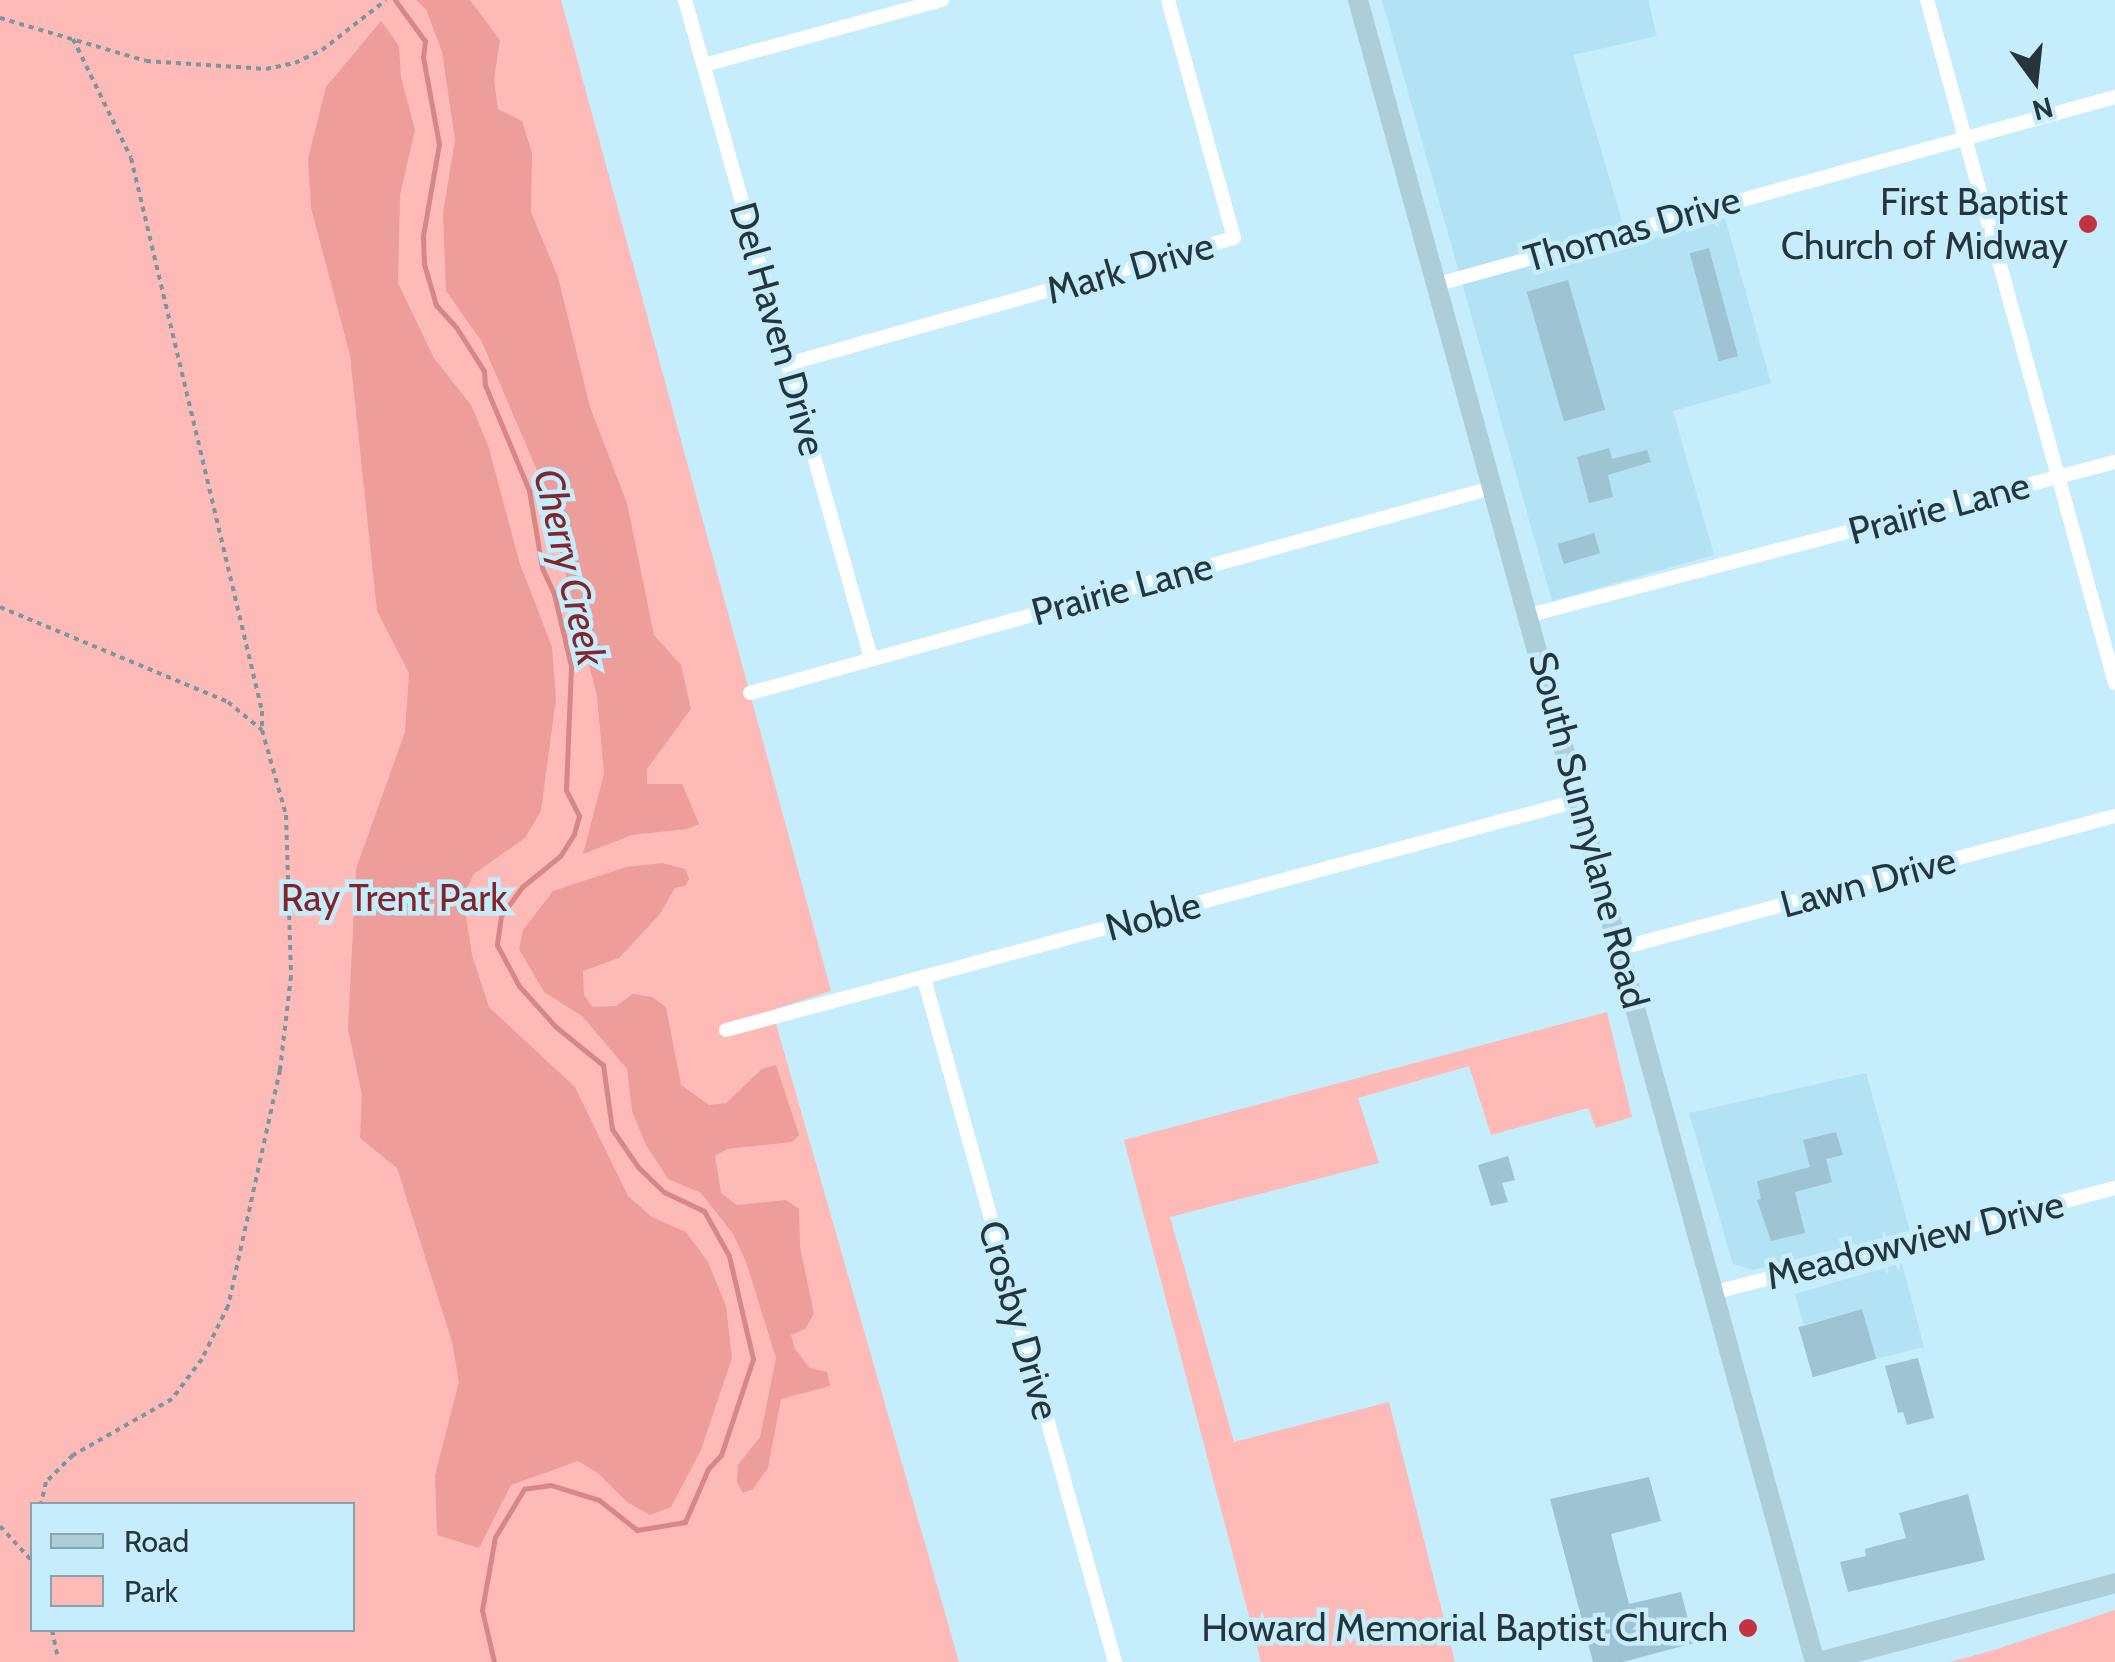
<!DOCTYPE html>
<style>
body{margin:0}
#map{position:relative;width:2115px;height:1662px;overflow:hidden;background:#c6edfc;font-family:Cabin,sans-serif}
div>[style]{position:absolute}
[style*='--x']{left:calc(var(--x)*1px);top:calc(var(--y)*1px);width:calc(var(--w)*1px);rotate:calc(var(--a)*1deg)}
.built>*{inset:0;background:#b2e2f4}
.green>*{inset:0;background:#febab7}
.forest>*{inset:0;background:#ed9d9a}
.stream>*{height:5px;margin:-2.5px;padding:0 2.5px;transform-origin:2.5px;border-radius:2.5px;background:#d78886}
.building>*{inset:0;background:#9ec4d3;transform-origin:0 0}
.path>*{height:4px;margin-top:-2px;transform-origin:0;background:repeating-linear-gradient(90deg,#7b96a1 0 5px,transparent 0 10px)}
.street>*{height:14px;margin:-7px;padding:0 7px;transform-origin:7px;border-radius:7px;background:#fff}
.secondary>*{height:20px;margin:-10px;padding:0 10px;transform-origin:10px;border-radius:10px;background:#adced9}
.dots>*{width:28px;height:28px;translate:-50% -50%;box-sizing:border-box;border:5px solid #c6edfc;border-radius:50%}
span{translate:-50% -50%;white-space:nowrap;text-align:center;line-height:1.15;-webkit-text-stroke:9px #c6edfc;paint-order:stroke}
.poi-label{font-size:38px;color:#26353b}
.right{translate:-100% -50%;text-align:right}
.street-label{font-size:38px;color:#26353b}
.park-label{font-size:38px;color:#82252b}
.water-label{font-size:40px;color:#83262b;font-style:italic}
.legend{position:absolute;left:30px;top:1502px;width:325px;height:130px;box-sizing:border-box;background:#c6edfc;border:2px solid #86a3af;margin:0;padding:12px 18px;list-style:none;font-size:30px;color:#26353b}
.legend li{display:flex;align-items:center;gap:20px;height:50px}
.legend b{width:50px;border:2px solid #86a3af}
.north{position:absolute;left:1985px;top:30px;width:100px;height:100px;-webkit-text-stroke:8px #c6edfc;paint-order:stroke;rotate:165deg;font-size:28px;font-weight:700;line-height:40px;text-align:center;color:#26353b}
.north::after{content:'';display:block;margin:auto;width:35px;height:45px;background:#26353b;clip-path:polygon(50% 0,100% 100%,50% 72%,0 100%)}
</style>
<div id="map">
<div class="built">
<i style="clip-path:polygon(1382px 0,1648px 0,1657px 36px,1573px 55px,1629px 245px,1725px 218px,1771px 383px,1673px 411px,1714px 555px,1552px 601px)"></i>
<i style="clip-path:polygon(1866px 1073px,1910px 1231px,1754px 1270px,1733px 1264px,1689px 1113px)"></i>
<i style="clip-path:polygon(1902px 1263px,1924px 1347px,1876px 1359px,1862px 1309px,1804px 1325px,1795px 1294px)"></i>
</div>
<div class="green">
<i style="clip-path:polygon(evenodd,0 0,561px 0,831px 991px,772px 1010px,959px 1662px,0 1662px,0 0,32px 1504px,352px 1504px,352px 1630px,32px 1630px,32px 1504px)"></i>
<i style="clip-path:polygon(1607px 1012px,1632px 1117px,1596px 1128px,1588px 1108px,1491px 1135px,1469px 1066px,1358px 1098px,1379px 1163px,1170px 1217px,1234px 1442px,1389px 1402px,1455px 1662px,1261px 1662px,1124px 1140px)"></i>
<i style="clip-path:polygon(2115px 1610px,2115px 1662px,1950px 1662px,1994px 1650px)"></i>
</div>
<div class="forest">
<i style="clip-path:polygon(416px 0,470px 0,500px 40px,494px 80px,498px 109px,522px 121px,532px 153px,531px 212px,558px 277px,590px 407px,627px 503px,654px 635px,681px 665px,691px 709px,647px 769px,647px 784px,682px 784px,699px 824px,687px 829px,632px 835px,583px 854px,604px 774px,597px 696px,542px 482px,482px 342px,446px 291px,443px 213px,455px 140px,442px 52px,426px 9px)"></i>
<i style="clip-path:polygon(381px 21px,399px 46px,401px 77px,415px 130px,400px 195px,398px 283px,434px 358px,471px 405px,488px 445px,520px 564px,552px 647px,556px 698px,541px 811px,525px 838px,474px 874px,463px 896px,472px 955px,489px 1007px,575px 1087px,628px 1196px,652px 1217px,686px 1232px,708px 1262px,726px 1306px,732px 1358px,701px 1450px,671px 1507px,650px 1515px,627px 1502px,599px 1474px,578px 1461px,511px 1485px,479px 1548px,437px 1535px,435px 1475px,459px 1382px,452px 1342px,397px 1168px,360px 1138px,362px 1095px,348px 1029px,356px 869px,405px 732px,409px 673px,377px 611px,350px 355px,311px 208px,308px 159px,326px 87px)"></i>
<i style="clip-path:polygon(662px 863px,685px 869px,689px 879px,685px 886px,675px 888px,660px 914px,619px 958px,583px 971px,584px 995px,593px 1007px,616px 1006px,633px 994px,652px 997px,666px 1007px,681px 1085px,709px 1105px,726px 1103px,762px 1069px,776px 1065px,799px 1135px,792px 1142px,727px 1149px,715px 1156px,721px 1193px,737px 1205px,786px 1200px,799px 1209px,800px 1247px,814px 1314px,805px 1329px,791px 1335px,795px 1349px,810px 1368px,827px 1372px,830px 1386px,781px 1399px,768px 1468px,753px 1489px,743px 1493px,737px 1482px,738px 1465px,760px 1437px,776px 1358px,746px 1262px,733px 1234px,701px 1193px,668px 1179px,645px 1143px,632px 1111px,627px 1069px,582px 1016px,544px 992px,519px 949px,523px 930px,553px 891px,626px 867px)"></i>
</div>
<div class="stream">
<i style="--x:395;--y:0;--w:51;--a:53.8"></i>
<i style="--x:425;--y:41;--w:16;--a:97"></i>
<i style="--x:423;--y:57;--w:88;--a:79.6"></i>
<i style="--x:439;--y:144;--w:93;--a:99.9"></i>
<i style="--x:423;--y:236;--w:28;--a:88"></i>
<i style="--x:424;--y:264;--w:43;--a:73.7"></i>
<i style="--x:436;--y:305;--w:30;--a:48"></i>
<i style="--x:456;--y:327;--w:52;--a:57.5"></i>
<i style="--x:484;--y:371;--w:14;--a:86"></i>
<i style="--x:485;--y:385;--w:114;--a:67.3"></i>
<i style="--x:529;--y:490;--w:79;--a:80.5"></i>
<i style="--x:542;--y:568;--w:29;--a:65"></i>
<i style="--x:554;--y:594;--w:74;--a:76.7"></i>
<i style="--x:571;--y:666;--w:124;--a:92.3"></i>
<i style="--x:566;--y:790;--w:29;--a:63"></i>
<i style="--x:579;--y:816;--w:19;--a:106"></i>
<i style="--x:574;--y:834;--w:26;--a:122"></i>
<i style="--x:560;--y:856;--w:49;--a:140.8"></i>
<i style="--x:522;--y:887;--w:36;--a:126"></i>
<i style="--x:501;--y:916;--w:29;--a:98"></i>
<i style="--x:497;--y:945;--w:47;--a:61.8"></i>
<i style="--x:519;--y:986;--w:55;--a:47.9"></i>
<i style="--x:556;--y:1027;--w:60;--a:39"></i>
<i style="--x:603;--y:1065;--w:65;--a:82"></i>
<i style="--x:612;--y:1129;--w:46;--a:55.6"></i>
<i style="--x:638;--y:1167;--w:36;--a:44"></i>
<i style="--x:664;--y:1192;--w:44;--a:25.4"></i>
<i style="--x:704;--y:1211;--w:51;--a:60.9"></i>
<i style="--x:729;--y:1256;--w:106;--a:76.9"></i>
<i style="--x:753;--y:1359;--w:101;--a:108.4"></i>
<i style="--x:721;--y:1455;--w:19;--a:133"></i>
<i style="--x:708;--y:1469;--w:58;--a:113.5"></i>
<i style="--x:685;--y:1522;--w:49;--a:170.5"></i>
<i style="--x:637;--y:1530;--w:48;--a:-141.7"></i>
<i style="--x:599;--y:1500;--w:50;--a:-162.6"></i>
<i style="--x:551;--y:1485;--w:27;--a:172"></i>
<i style="--x:524;--y:1489;--w:56;--a:121.1"></i>
<i style="--x:495;--y:1537;--w:74;--a:100.1"></i>
<i style="--x:482;--y:1610;--w:53;--a:77"></i>
</div>
<div class="building">
<i style="left:1709px;top:248px;width:112px;height:20px;rotate:75deg"></i>
<i style="left:1568px;top:280px;width:135px;height:43px;rotate:74deg"></i>
<i style="clip-path:polygon(1609px 448px,1612px 459px,1647px 450px,1651px 462px,1608px 475px,1613px 497px,1589px 503px,1577px 457px)"></i>
<i style="left:1594px;top:533px;width:21px;height:38px;rotate:73deg"></i>
<i style="clip-path:polygon(1836px 1132px,1843px 1155px,1826px 1159px,1832px 1182px,1795px 1192px,1805px 1233px,1771px 1241px,1757px 1200px,1761px 1199px,1757px 1181px,1810px 1167px,1803px 1140px)"></i>
<i style="clip-path:polygon(1508px 1156px,1515px 1180px,1502px 1183px,1508px 1202px,1491px 1206px,1478px 1165px)"></i>
<i style="left:1862px;top:1309px;width:52px;height:66px;rotate:74deg"></i>
<i style="clip-path:polygon(1918px 1358px,1934px 1418px,1907px 1425px,1903px 1412px,1898px 1413px,1885px 1366px)"></i>
<i style="clip-path:polygon(1649px 1477px,1661px 1521px,1611px 1534px,1629px 1604px,1681px 1592px,1694px 1643px,1623px 1662px,1593px 1662px,1550px 1499px)"></i>
<i style="clip-path:polygon(1968px 1494px,1985px 1560px,1848px 1592px,1840px 1562px,1866px 1556px,1865px 1549px,1906px 1538px,1899px 1513px)"></i>
</div>
<div class="path">
<i style="--x:0;--y:18;--w:152;--a:16.4"></i>
<i style="--x:146;--y:61;--w:120;--a:3.8"></i>
<i style="--x:266;--y:69;--w:30;--a:-12"></i>
<i style="--x:295;--y:63;--w:30;--a:-26"></i>
<i style="--x:322;--y:50;--w:81;--a:-38"></i>
<i style="--x:73;--y:39;--w:132;--a:64"></i>
<i style="--x:131;--y:158;--w:568;--a:76.67"></i>
<i style="--x:262;--y:711;--w:19;--a:90"></i>
<i style="--x:0;--y:607;--w:247;--a:22.6"></i>
<i style="--x:228;--y:702;--w:44;--a:39.5"></i>
<i style="--x:262;--y:730;--w:88;--a:74.2"></i>
<i style="--x:286;--y:815;--w:161;--a:88.2"></i>
<i style="--x:291;--y:976;--w:95;--a:96.7"></i>
<i style="--x:280;--y:1070;--w:242;--a:102.4"></i>
<i style="--x:228;--y:1306;--w:59;--a:116.1"></i>
<i style="--x:202;--y:1359;--w:50;--a:126.9"></i>
<i style="--x:172;--y:1399;--w:114;--a:150.5"></i>
<i style="--x:73;--y:1455;--w:38;--a:135"></i>
<i style="--x:46;--y:1482;--w:23;--a:103"></i>
<i style="--x:0;--y:1526;--w:47;--a:47.6"></i>
<i style="--x:52;--y:1630;--w:25;--a:78"></i>
</div>
<div class="street">
<i style="--x:685;--y:0;--w:684;--a:74.22"></i>
<i style="--x:1927;--y:0;--w:708;--a:74.61"></i>
<i style="--x:704;--y:65;--w:247;--a:-15.3"></i>
<i style="--x:1438;--y:284;--w:702;--a:-15.44"></i>
<i style="--x:788;--y:364;--w:463;--a:-15.8"></i>
<i style="--x:1234;--y:238;--w:247;--a:-105.5"></i>
<i style="--x:1530;--y:615;--w:605;--a:-14.66"></i>
<i style="--x:750;--y:693;--w:773;--a:-15.46"></i>
<i style="--x:1621;--y:948;--w:511;--a:-14.96"></i>
<i style="--x:924;--y:979;--w:709;--a:74.38"></i>
<i style="--x:726;--y:1030;--w:884;--a:-15.07"></i>
<i style="--x:1716;--y:1292;--w:412;--a:-14.6"></i>
</div>
<div class="secondary">
<i style="--x:1358;--y:0;--w:1724;--a:74.63"></i>
<i style="--x:1819;--y:1662;--w:306;--a:-14.9"></i>
</div>
<div class="dots">
<i style="left:2088px;top:224px;background:#c3333e"></i>
<i style="left:1748px;top:1628px;background:#c3333e"></i>
</div>
<div class="poi-label">
<span class="right" style="left:2068px;top:224px">First Baptist<br>Church of Midway</span>
<span class="right" style="left:1728px;top:1628px">Howard Memorial Baptist Church</span>
</div>
<div class="street-label">
<span style="left:1632px;top:229px;rotate:-16deg">Thomas Drive</span>
<span style="left:1130px;top:268px;rotate:-16deg">Mark Drive</span>
<span style="left:778px;top:329px;rotate:74deg">Del Haven Drive</span>
<span style="left:1939px;top:508px;rotate:-15deg">Prairie Lane</span>
<span style="left:1122px;top:589px;rotate:-15deg">Prairie Lane</span>
<span style="left:1589px;top:830px;rotate:75deg">South Sunnylane Road</span>
<span style="left:1868px;top:882px;rotate:-15deg">Lawn Drive</span>
<span style="left:1153px;top:916px;rotate:-15deg">Noble</span>
<span style="left:1915px;top:1240px;rotate:-14deg">Meadowview Drive</span>
<span style="left:1019px;top:1320px;rotate:74deg">Crosby Drive</span>
</div>
<div class="park-label">
<span style="left:394px;top:898px">Ray Trent Park</span>
</div>
<div class="water-label">
<span style="left:570px;top:567px;rotate:77deg">Cherry Creek</span>
</div>
<ul class="legend">
<li><b style="height:12px;background:#adced9"></b>Road</li>
<li><b style="height:28px;background:#febab7"></b>Park</li>
</ul>
<div class="north">N</div>
</div>
